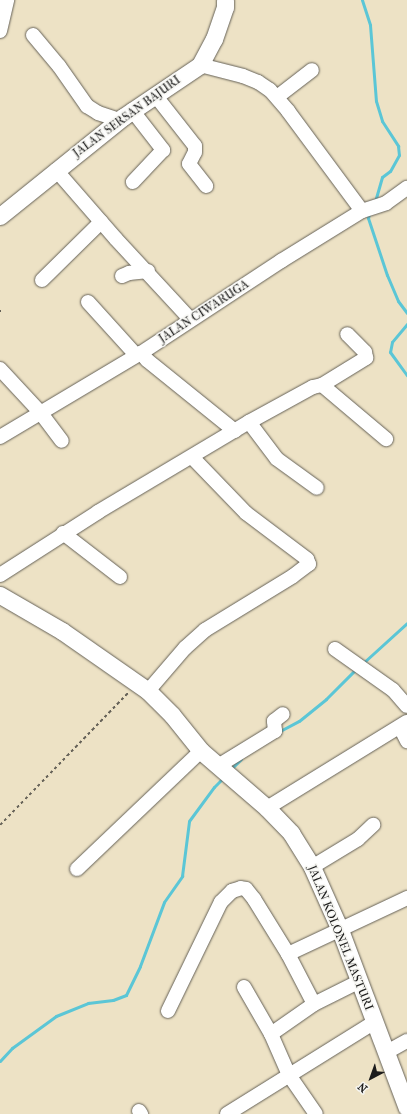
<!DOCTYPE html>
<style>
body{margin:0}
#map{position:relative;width:407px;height:1114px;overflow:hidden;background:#ede2c5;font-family:"IM FELL French Canon",serif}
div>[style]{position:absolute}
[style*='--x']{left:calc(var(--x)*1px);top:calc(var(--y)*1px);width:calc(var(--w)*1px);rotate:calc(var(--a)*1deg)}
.stream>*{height:3px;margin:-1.5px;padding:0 1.5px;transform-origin:1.5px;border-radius:1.5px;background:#5bc6d6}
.path>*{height:1.5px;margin-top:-0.75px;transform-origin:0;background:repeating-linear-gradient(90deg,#656157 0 3px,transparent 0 6px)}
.roads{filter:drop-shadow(0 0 1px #656157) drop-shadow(0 0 1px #656157)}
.minor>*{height:14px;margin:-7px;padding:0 7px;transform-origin:7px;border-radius:7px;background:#fff}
.major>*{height:17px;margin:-8.5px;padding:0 8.5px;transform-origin:8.5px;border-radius:8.5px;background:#fff}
span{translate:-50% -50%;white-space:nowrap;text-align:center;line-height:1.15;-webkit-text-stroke:3px #f6f6f2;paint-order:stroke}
.street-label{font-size:12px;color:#1c1c1c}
.north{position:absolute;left:351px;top:1058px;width:40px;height:40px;-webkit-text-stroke:3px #f6f6f2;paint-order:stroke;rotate:221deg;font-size:11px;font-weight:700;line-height:16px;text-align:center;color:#1c1c1c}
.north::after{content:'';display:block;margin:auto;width:14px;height:18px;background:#1c1c1c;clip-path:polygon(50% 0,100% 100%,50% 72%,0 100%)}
</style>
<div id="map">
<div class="stream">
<i style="--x:362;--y:0;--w:26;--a:72"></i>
<i style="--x:370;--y:25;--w:76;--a:85.5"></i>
<i style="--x:376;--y:101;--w:21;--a:73"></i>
<i style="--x:382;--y:121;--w:30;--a:57"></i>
<i style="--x:398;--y:146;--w:9;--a:84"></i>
<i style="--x:399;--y:155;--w:18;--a:119"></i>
<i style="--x:390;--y:171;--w:10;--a:143"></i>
<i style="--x:382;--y:177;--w:26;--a:106"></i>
<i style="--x:369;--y:214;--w:4;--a:104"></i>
<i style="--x:368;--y:218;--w:60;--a:71.6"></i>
<i style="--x:387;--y:275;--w:28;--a:67"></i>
<i style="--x:398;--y:301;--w:15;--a:53"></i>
<i style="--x:407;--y:324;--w:23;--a:130"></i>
<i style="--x:392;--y:342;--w:10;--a:101"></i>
<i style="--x:390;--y:352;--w:29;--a:54"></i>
<i style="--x:363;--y:663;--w:59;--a:-42.3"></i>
<i style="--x:280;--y:731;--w:21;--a:-28"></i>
<i style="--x:299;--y:721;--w:35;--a:-39"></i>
<i style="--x:326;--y:699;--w:44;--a:-45"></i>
<i style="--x:231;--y:769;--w:14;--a:-45"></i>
<i style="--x:0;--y:1061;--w:18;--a:-47"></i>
<i style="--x:12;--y:1048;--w:54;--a:-36"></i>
<i style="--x:56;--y:1016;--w:35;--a:-22"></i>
<i style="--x:88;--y:1003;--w:25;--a:-7"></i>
<i style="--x:113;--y:1000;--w:14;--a:-21"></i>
<i style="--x:126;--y:995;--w:32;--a:-64"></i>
<i style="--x:140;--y:966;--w:68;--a:-69.4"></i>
<i style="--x:164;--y:902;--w:32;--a:-55"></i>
<i style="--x:182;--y:876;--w:55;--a:-82.7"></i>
<i style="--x:189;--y:821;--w:42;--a:-53.7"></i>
<i style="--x:214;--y:787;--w:13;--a:-45"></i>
</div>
<div class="path">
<i style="--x:0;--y:311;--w:1;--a:0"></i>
<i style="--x:0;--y:825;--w:184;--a:-45.9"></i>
</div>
<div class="roads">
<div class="minor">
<i style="--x:0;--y:31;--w:32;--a:-77"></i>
<i style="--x:33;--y:35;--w:40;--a:50"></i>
<i style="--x:59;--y:66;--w:49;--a:55"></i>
<i style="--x:87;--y:106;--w:13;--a:32"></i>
<i style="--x:98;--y:113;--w:22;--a:18"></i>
<i style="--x:200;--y:65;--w:44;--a:14.3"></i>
<i style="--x:243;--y:76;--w:16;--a:22"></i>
<i style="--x:258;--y:82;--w:14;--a:34"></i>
<i style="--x:270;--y:90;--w:28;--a:49"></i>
<i style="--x:288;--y:111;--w:124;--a:53.5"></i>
<i style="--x:155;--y:95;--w:65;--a:51.9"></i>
<i style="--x:195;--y:146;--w:6;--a:90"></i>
<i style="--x:195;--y:152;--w:13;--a:117"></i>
<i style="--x:189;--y:164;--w:28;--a:52"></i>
<i style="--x:277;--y:97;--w:44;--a:-37.6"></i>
<i style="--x:132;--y:110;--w:51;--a:52.2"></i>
<i style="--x:163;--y:150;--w:44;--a:133.2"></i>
<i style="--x:56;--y:170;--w:91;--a:49"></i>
<i style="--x:116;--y:239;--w:110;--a:47.2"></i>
<i style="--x:122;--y:276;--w:8;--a:-23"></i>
<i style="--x:129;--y:273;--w:19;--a:-6"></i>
<i style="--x:42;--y:280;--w:83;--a:-44.5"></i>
<i style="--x:88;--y:302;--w:72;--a:47.8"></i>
<i style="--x:141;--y:353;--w:9;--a:49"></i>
<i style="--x:147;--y:360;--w:113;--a:38.9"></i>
<i style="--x:0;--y:369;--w:59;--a:47.1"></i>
<i style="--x:40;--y:412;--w:36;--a:53"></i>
<i style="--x:322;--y:385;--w:52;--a:-31.5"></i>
<i style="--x:366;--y:358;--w:6;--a:-99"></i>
<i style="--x:365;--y:352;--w:25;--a:-135"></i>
<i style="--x:249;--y:422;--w:46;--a:52.9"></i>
<i style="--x:277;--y:459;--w:49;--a:35.9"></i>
<i style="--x:0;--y:437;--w:164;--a:-30.8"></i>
<i style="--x:141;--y:353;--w:168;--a:-33.3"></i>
<i style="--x:281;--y:261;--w:95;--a:-31.7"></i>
<i style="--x:362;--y:211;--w:25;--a:-18"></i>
<i style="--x:386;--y:203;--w:26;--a:-36"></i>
<i style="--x:63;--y:533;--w:72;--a:37.7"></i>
<i style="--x:0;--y:575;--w:117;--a:-32.7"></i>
<i style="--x:98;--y:512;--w:176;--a:-30.8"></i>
<i style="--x:249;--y:422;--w:73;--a:-28.7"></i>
<i style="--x:313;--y:387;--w:9;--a:-13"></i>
<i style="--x:322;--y:385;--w:84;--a:40.2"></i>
<i style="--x:335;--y:649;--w:71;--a:35.3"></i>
<i style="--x:393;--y:690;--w:21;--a:49"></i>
<i style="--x:148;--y:691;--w:57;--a:-49.3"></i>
<i style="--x:185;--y:648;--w:27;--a:-42"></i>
<i style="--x:205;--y:630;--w:103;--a:-31.5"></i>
<i style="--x:293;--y:576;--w:20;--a:-37"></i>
<i style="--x:309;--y:564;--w:5;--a:-112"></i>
<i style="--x:307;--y:559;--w:76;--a:-143"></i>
<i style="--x:246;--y:513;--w:78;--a:-134"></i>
<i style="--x:400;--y:727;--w:16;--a:63"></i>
<i style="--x:218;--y:766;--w:67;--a:-31.6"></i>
<i style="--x:275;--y:731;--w:10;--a:-96"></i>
<i style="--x:274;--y:721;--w:11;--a:-38"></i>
<i style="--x:267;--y:808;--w:164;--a:-31.6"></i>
<i style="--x:312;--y:867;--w:54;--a:-31.3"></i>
<i style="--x:358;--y:839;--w:21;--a:-43"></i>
<i style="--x:77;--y:869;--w:171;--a:-43.6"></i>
<i style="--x:288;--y:954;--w:132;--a:-25.2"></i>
<i style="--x:244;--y:987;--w:54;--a:60.1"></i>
<i style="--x:271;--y:1034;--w:45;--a:66.3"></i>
<i style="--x:289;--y:1075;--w:47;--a:55.3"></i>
<i style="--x:168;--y:1011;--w:121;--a:-64.1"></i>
<i style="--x:221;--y:902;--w:16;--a:-45"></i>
<i style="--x:232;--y:891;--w:9;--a:-18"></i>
<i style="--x:241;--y:888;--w:5;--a:11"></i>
<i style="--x:246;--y:889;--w:13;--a:51"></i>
<i style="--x:254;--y:899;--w:65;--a:58.3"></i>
<i style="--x:288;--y:954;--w:56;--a:62.5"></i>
<i style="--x:271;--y:1034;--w:52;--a:-34.9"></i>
<i style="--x:314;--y:1004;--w:51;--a:-26.6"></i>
<i style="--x:387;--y:1052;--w:23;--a:-29"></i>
<i style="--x:139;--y:1111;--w:4;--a:56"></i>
<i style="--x:227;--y:1114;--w:174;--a:-31.9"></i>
</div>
<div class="major">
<i style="--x:0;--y:216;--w:158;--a:-38.8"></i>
<i style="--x:123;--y:117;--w:93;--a:-34"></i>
<i style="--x:200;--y:65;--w:30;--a:-62"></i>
<i style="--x:214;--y:39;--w:34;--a:-71"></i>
<i style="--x:225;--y:7;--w:7;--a:-90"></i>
<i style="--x:0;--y:595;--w:72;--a:30.1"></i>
<i style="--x:62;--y:631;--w:105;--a:34.9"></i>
<i style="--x:148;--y:691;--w:34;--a:45"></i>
<i style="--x:172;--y:715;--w:46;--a:51.1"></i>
<i style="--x:201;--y:751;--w:87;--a:40.8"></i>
<i style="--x:267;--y:808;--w:35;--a:46"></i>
<i style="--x:291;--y:833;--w:40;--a:58"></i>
<i style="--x:312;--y:867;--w:69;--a:66"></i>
<i style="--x:340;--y:930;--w:190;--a:69.4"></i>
</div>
</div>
<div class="street-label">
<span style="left:127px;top:117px;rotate:-36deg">JALAN SERSAN BAJURI</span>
<span style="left:204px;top:312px;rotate:-33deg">JALAN CIWARUGA</span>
<span style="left:340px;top:938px;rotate:68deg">JALAN KOLONEL MASTURI</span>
</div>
<div class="north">N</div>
</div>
